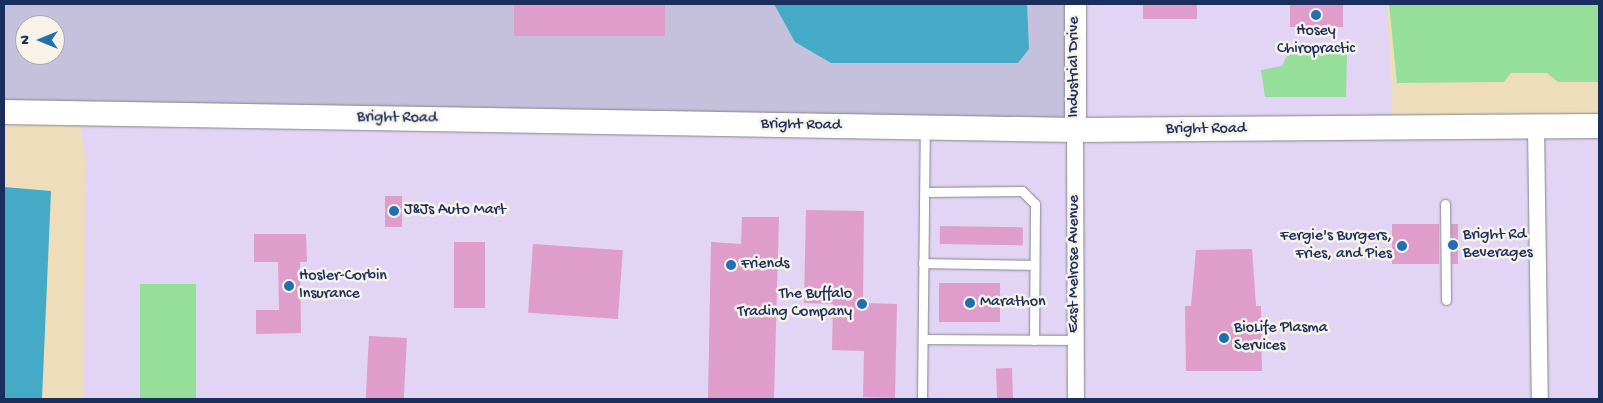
<!DOCTYPE html>
<style>
body{margin:0}
#map{position:relative;width:1603px;height:403px;overflow:hidden;background:#edddba;font-family:"Gochi Hand",sans-serif}
div>[style]{position:absolute}
[style*='--x']{left:calc(var(--x)*1px);top:calc(var(--y)*1px);width:calc(var(--w)*1px);rotate:calc(var(--a)*1deg)}
.built>*{inset:0;background:#e1d4f4}
.industrial>*{inset:0;background:#c5c0db}
.green>*{inset:0;background:#95df9a;transform-origin:0 0}
.water>*{inset:0;background:#45aac5}
.building>*{inset:0;background:#df9dcb;transform-origin:0 0}
.roads{filter:drop-shadow(0 0 1px #84868c) drop-shadow(0 0 1px #84868c)}
.service>*{height:9px;margin:-4.5px;padding:0 4.5px;transform-origin:4.5px;border-radius:4.5px;background:#fff}
.minor>*{height:16px;margin:-8px;padding:0 8px;transform-origin:8px;border-radius:8px;background:#fff}
.tertiary>*{height:21px;margin:-10.5px;padding:0 10.5px;transform-origin:10.5px;border-radius:10.5px;background:#fff}
.secondary>*{height:24px;margin:-12px;padding:0 12px;transform-origin:12px;border-radius:12px;background:#fff}
.dots>*{width:14px;height:14px;translate:-50% -50%;box-sizing:border-box;border:2px solid #f7f3e8;border-radius:50%}
span{translate:-50% -50%;white-space:nowrap;text-align:center;line-height:1.15;-webkit-text-stroke:5px #f7f3e8;paint-order:stroke}
.poi-label{font-size:16px;color:#1b2f5e}
.left{translate:0 -50%;text-align:left}
.right{translate:-100% -50%;text-align:right}
.street-label{font-size:16px;color:#1b2f5e}
.frame{position:absolute;inset:0;border:5px solid #1b2f5e;pointer-events:none}
.north{position:absolute;left:15px;top:15px;width:50px;height:50px;box-sizing:border-box;background:#f7f3e8;border:1px solid #9fa5b1;border-radius:50%;rotate:270deg;font-size:14px;font-weight:700;line-height:20px;text-align:center;color:#1b2f5e}
.north::after{content:'';display:block;margin:auto;width:18px;height:22px;background:#1f6fb2;clip-path:polygon(50% 0,100% 100%,50% 72%,0 100%)}
</style>
<div id="map">
<div class="built">
<i style="clip-path:polygon(1075px 4px,1387px 4px,1393px 128px,1599px 126px,1599px 399px,84px 399px,85px 158px,79px 113px)"></i>
</div>
<div class="industrial">
<i style="clip-path:polygon(evenodd,4px 4px,1076px 4px,1075px 130px,4px 116px,4px 4px,25px 25px,55px 25px,55px 55px,25px 55px,25px 25px)"></i>
</div>
<div class="green">
<i style="clip-path:polygon(1389px 4px,1599px 4px,1599px 82px,1558px 82px,1547px 73px,1511px 73px,1504px 82px,1397px 83px)"></i>
<i style="clip-path:polygon(1309px 45px,1339px 47px,1347px 55px,1346px 97px,1265px 97px,1261px 70px,1282px 66px,1291px 48px)"></i>
<i style="left:196px;top:284px;width:115px;height:56px;rotate:90deg"></i>
</div>
<div class="water">
<i style="clip-path:polygon(774px 4px,1027px 4px,1029px 49px,1018px 63px,831px 63px,795px 42px)"></i>
<i style="clip-path:polygon(4px 187px,51px 191px,42px 399px,4px 399px)"></i>
</div>
<div class="building">
<i style="left:514px;top:4px;width:151px;height:32px"></i>
<i style="left:1143px;top:4px;width:54px;height:15px"></i>
<i style="left:1290px;top:4px;width:53px;height:23px"></i>
<i style="left:385px;top:196px;width:17px;height:31px"></i>
<i style="clip-path:polygon(806px 210px,864px 211px,863px 303px,897px 304px,895px 398px,863px 397px,864px 351px,832px 350px,833px 304px,804px 303px)"></i>
<i style="clip-path:polygon(742px 217px,779px 217px,774px 399px,708px 399px,711px 242px,741px 244px)"></i>
<i style="left:1392px;top:224px;width:47px;height:40px"></i>
<i style="clip-path:polygon(1451px 224px,1458px 224px,1458px 264px,1452px 264px)"></i>
<i style="left:940px;top:226px;width:83px;height:18px;rotate:1deg"></i>
<i style="clip-path:polygon(254px 234px,306px 234px,307px 262px,300px 262px,301px 333px,256px 334px,256px 310px,279px 310px,278px 262px,254px 262px)"></i>
<i style="left:454px;top:242px;width:31px;height:66px"></i>
<i style="left:533px;top:244px;width:90px;height:69px;rotate:4deg"></i>
<i style="clip-path:polygon(1252px 249px,1256px 306px,1261px 306px,1262px 371px,1186px 371px,1185px 306px,1191px 306px,1196px 250px)"></i>
<i style="left:1000px;top:283px;width:39px;height:61px;rotate:90deg"></i>
<i style="left:369px;top:336px;width:38px;height:63px;rotate:3deg"></i>
<i style="left:1012px;top:368px;width:31px;height:16px;rotate:88deg"></i>
</div>
<div class="roads">
<div class="service">
<i style="--x:925;--y:192;--w:97;--a:-0.6"></i>
<i style="--x:1022;--y:191;--w:18;--a:45"></i>
<i style="--x:1035;--y:204;--w:136;--a:90.4"></i>
<i style="--x:1445;--y:204;--w:96;--a:89.4"></i>
<i style="--x:923;--y:263;--w:111;--a:1"></i>
<i style="--x:923;--y:339;--w:153;--a:0.4"></i>
<i style="--x:922;--y:399;--w:271;--a:-89.4"></i>
</div>
<div class="minor">
<i style="--x:1536;--y:127;--w:272;--a:89.2"></i>
<i style="--x:1075;--y:130;--w:269;--a:89.8"></i>
</div>
<div class="tertiary">
<i style="--x:1075;--y:130;--w:126;--a:-90"></i>
</div>
<div class="secondary">
<i style="--x:4;--y:112;--w:1071;--a:0.96"></i>
<i style="--x:1075;--y:130;--w:524;--a:-0.44"></i>
</div>
</div>
<div class="dots">
<i style="left:1316px;top:15px;background:#1f6fb2"></i>
<i style="left:394px;top:211px;background:#1f6fb2"></i>
<i style="left:1453px;top:245px;background:#1f6fb2"></i>
<i style="left:1402px;top:246px;background:#1f6fb2"></i>
<i style="left:731px;top:265px;background:#1f6fb2"></i>
<i style="left:289px;top:286px;background:#1f6fb2"></i>
<i style="left:970px;top:303px;background:#1f6fb2"></i>
<i style="left:862px;top:304px;background:#1f6fb2"></i>
<i style="left:1224px;top:338px;background:#1f6fb2"></i>
</div>
<div class="poi-label">
<span style="left:1316px;top:41px">Hosey<br>Chiropractic</span>
<span class="left" style="left:404px;top:211px">J&amp;Js Auto Mart</span>
<span class="left" style="left:1463px;top:245px">Bright Rd<br>Beverages</span>
<span class="right" style="left:1392px;top:246px">Fergie's Burgers,<br>Fries, and Pies</span>
<span class="left" style="left:741px;top:265px">Friends</span>
<span class="left" style="left:299px;top:286px">Hosler-Corbin<br>Insurance</span>
<span class="right" style="left:852px;top:304px">The Buffalo<br>Trading Company</span>
<span class="left" style="left:980px;top:303px">Marathon</span>
<span class="left" style="left:1234px;top:338px">BioLife Plasma<br>Services</span>
</div>
<div class="street-label">
<span style="left:1075px;top:67px;rotate:-90deg">Industrial Drive</span>
<span style="left:397px;top:119px;rotate:1deg">Bright Road</span>
<span style="left:801px;top:126px;rotate:1deg">Bright Road</span>
<span style="left:1206px;top:130px">Bright Road</span>
<span style="left:1075px;top:264px;rotate:-90deg">East Melrose Avenue</span>
</div>
<div class="frame"></div>
<div class="north">N</div>
</div>
